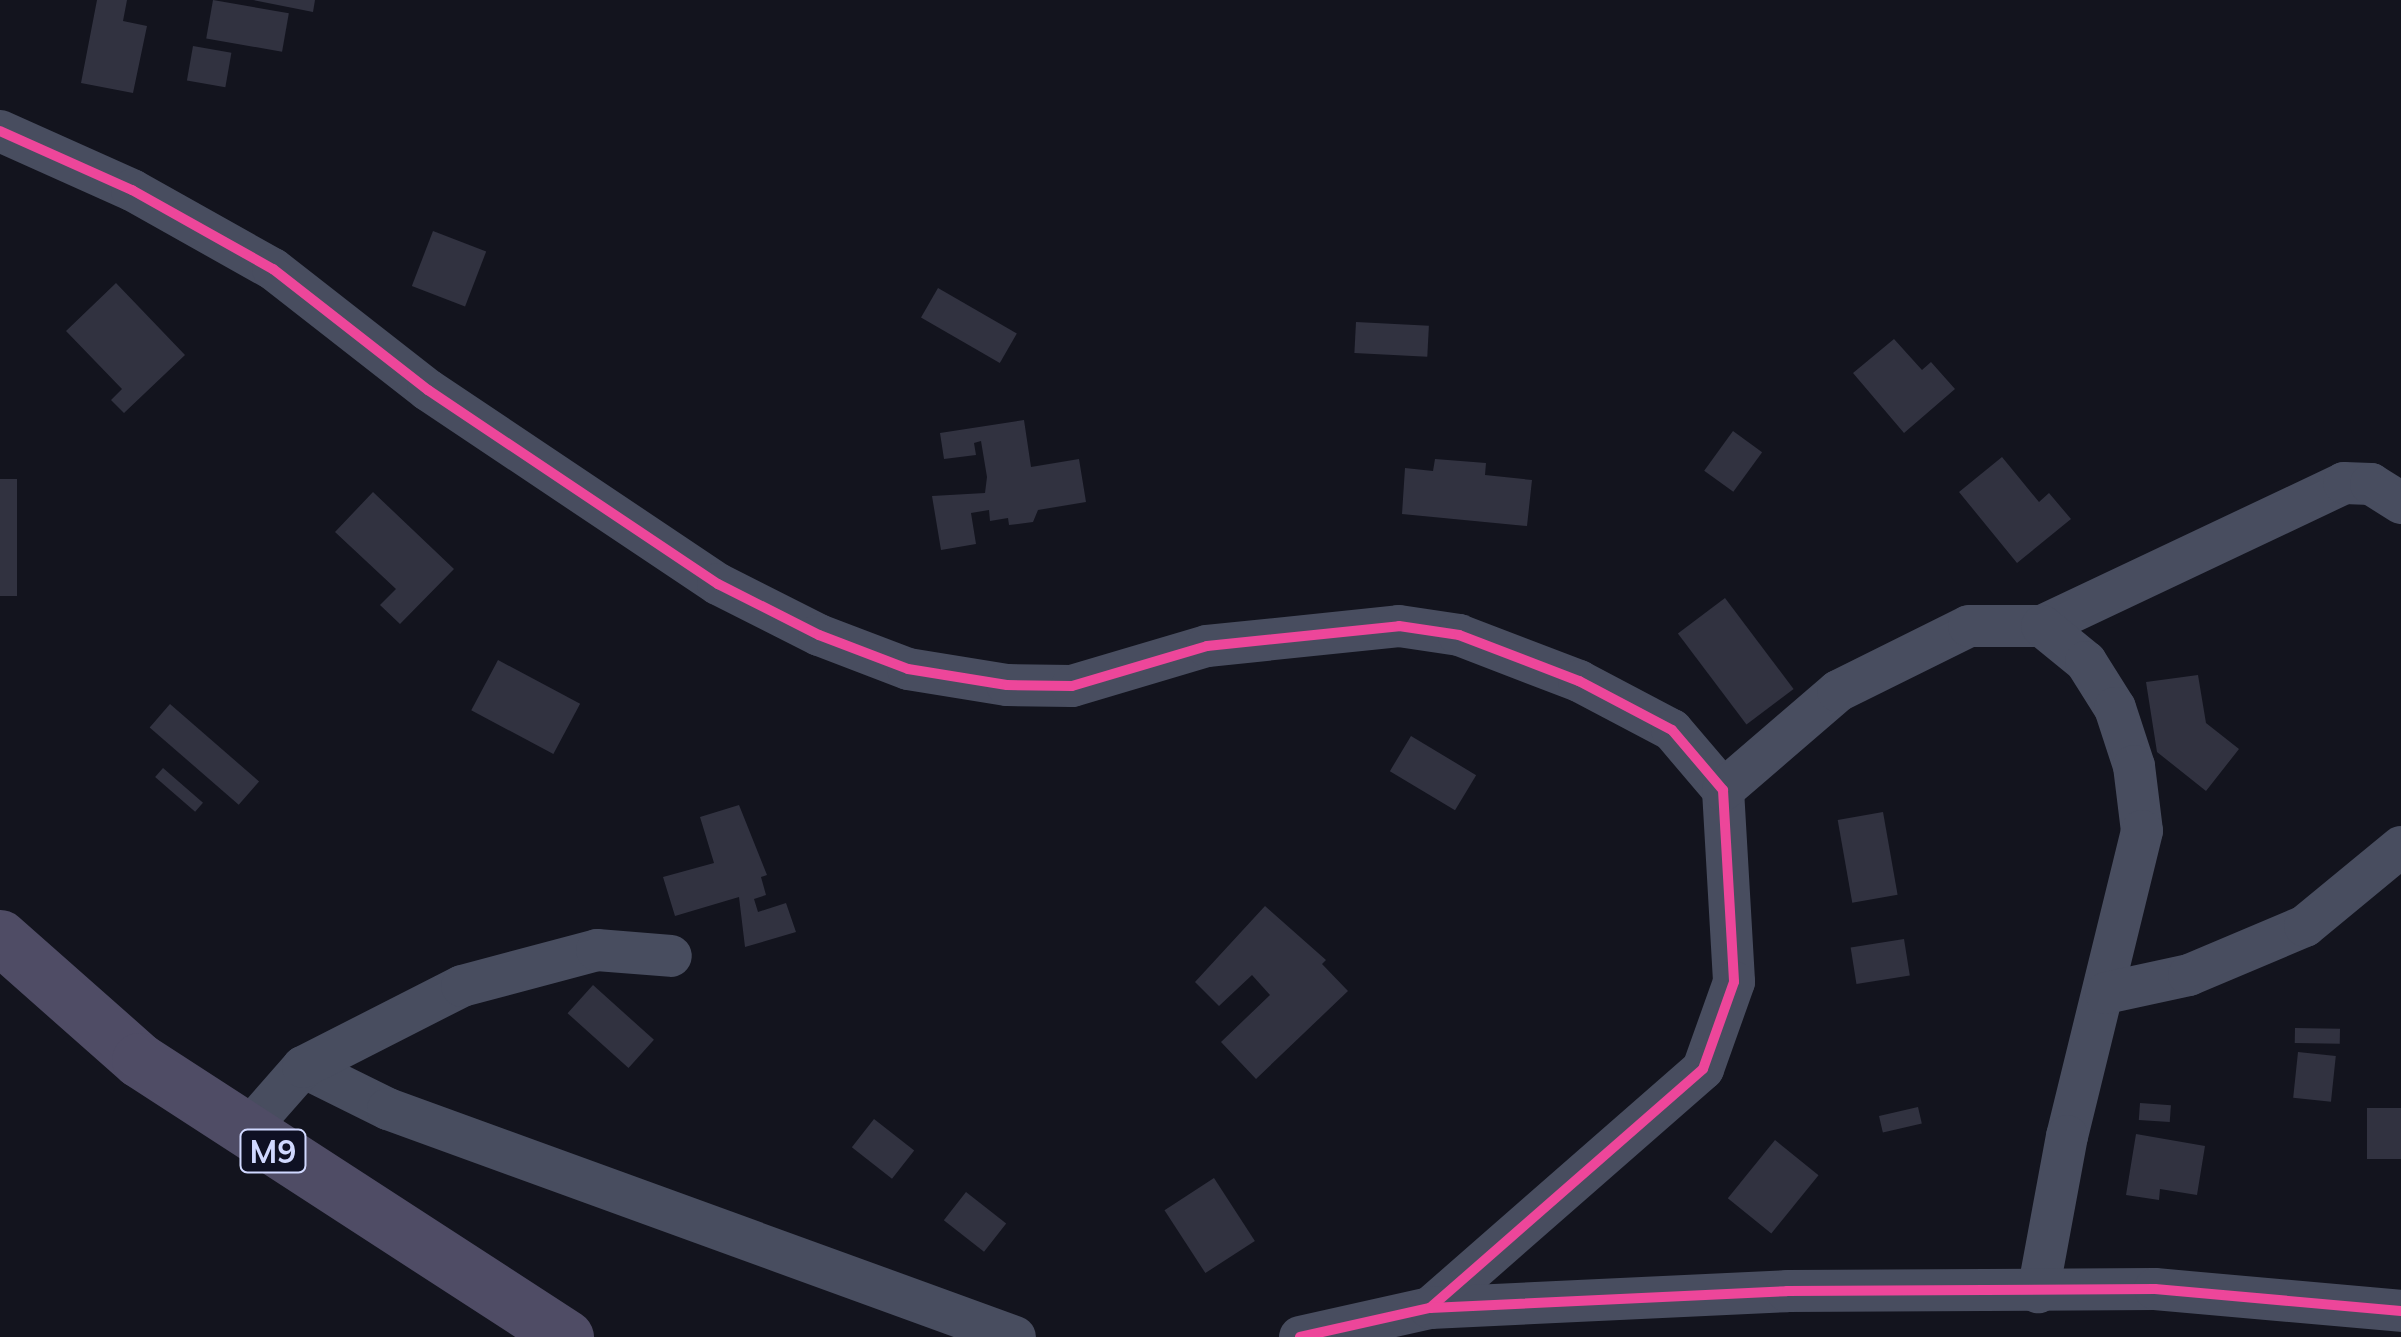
<!DOCTYPE html>
<style>
body{margin:0}
#map{position:relative;width:2401px;height:1337px;overflow:hidden;background:#13141e;font-family:Mulish,sans-serif}
div>[style]{position:absolute}
[style*='--x']{left:calc(var(--x)*1px);top:calc(var(--y)*1px);width:calc(var(--w)*1px);rotate:calc(var(--a)*1deg)}
.building>*{inset:0;background:#313240;transform-origin:0 0}
.minor>*{height:42px;margin:-21px;padding:0 21px;transform-origin:21px;border-radius:21px;background:#484d5f}
.primary>*{height:55px;margin:-27.5px;padding:0 27.5px;transform-origin:27.5px;border-radius:27.5px;background:#4f4c65}
.cycleway>*{height:10px;margin:-5px;padding:0 5px;transform-origin:5px;border-radius:5px;background:#ed469a}
span{translate:-50% -50%;white-space:nowrap;text-align:center;line-height:1.15;-webkit-text-stroke:10px #0e1023;paint-order:stroke}
.shield-label span{padding:2px 8px;background:#0e1023;border:2px solid;border-radius:8px;-webkit-text-stroke-width:0}
.shield-label{font-size:32px;color:#d0d8ff;font-weight:700}
</style>
<div id="map">
<div class="building">
<i style="clip-path:polygon(97px 0,127px 0,123px 21px,147px 26px,133px 93px,81px 83px)"></i>
<i style="left:213px;top:0;width:77px;height:39px;rotate:10deg"></i>
<i style="clip-path:polygon(253px 0,315px 0,313px 12px)"></i>
<i style="left:193px;top:46px;width:39px;height:35px;rotate:10deg"></i>
<i style="left:433px;top:231px;width:57px;height:59px;rotate:21deg"></i>
<i style="clip-path:polygon(116px 283px,185px 355px,124px 413px,111px 400px,122px 389px,66px 331px)"></i>
<i style="left:938px;top:288px;width:91px;height:34px;rotate:30deg"></i>
<i style="left:1356px;top:322px;width:73px;height:31px;rotate:3deg"></i>
<i style="clip-path:polygon(1894px 339px,1922px 370px,1931px 362px,1955px 389px,1904px 433px,1853px 373px)"></i>
<i style="clip-path:polygon(1024px 420px,1031px 467px,1079px 459px,1086px 502px,1038px 510px,1033px 522px,1009px 525px,1008px 518px,990px 521px,989px 510px,971px 513px,976px 544px,941px 550px,932px 496px,985px 493px,987px 477px,981px 441px,974px 443px,976px 455px,944px 459px,940px 433px)"></i>
<i style="left:1733px;top:431px;width:36px;height:49px;rotate:36deg"></i>
<i style="clip-path:polygon(2002px 457px,2039px 502px,2049px 493px,2071px 519px,2017px 563px,1959px 492px)"></i>
<i style="clip-path:polygon(1435px 459px,1486px 463px,1485px 475px,1532px 480px,1527px 526px,1402px 514px,1405px 468px,1433px 471px)"></i>
<i style="left:0;top:479px;width:17px;height:117px"></i>
<i style="clip-path:polygon(373px 492px,454px 569px,400px 624px,380px 605px,396px 589px,335px 532px)"></i>
<i style="left:1725px;top:598px;width:114px;height:59px;rotate:53deg"></i>
<i style="left:498px;top:660px;width:93px;height:57px;rotate:28deg"></i>
<i style="clip-path:polygon(2198px 675px,2206px 723px,2239px 749px,2206px 791px,2157px 752px,2146px 682px)"></i>
<i style="left:170px;top:704px;width:118px;height:31px;rotate:41deg"></i>
<i style="left:1411px;top:736px;width:76px;height:41px;rotate:31deg"></i>
<i style="left:163px;top:768px;width:53px;height:12px;rotate:41deg"></i>
<i style="clip-path:polygon(739px 805px,767px 875px,761px 877px,766px 895px,754px 899px,758px 912px,786px 903px,796px 932px,745px 947px,739px 897px,675px 916px,663px 877px,714px 863px,700px 817px)"></i>
<i style="left:1883px;top:812px;width:84px;height:46px;rotate:80deg"></i>
<i style="clip-path:polygon(1265px 906px,1326px 960px,1322px 964px,1348px 991px,1256px 1079px,1221px 1042px,1270px 995px,1252px 975px,1219px 1006px,1195px 982px)"></i>
<i style="left:1904px;top:939px;width:37px;height:54px;rotate:81deg"></i>
<i style="left:593px;top:985px;width:82px;height:38px;rotate:42deg"></i>
<i style="left:2295px;top:1028px;width:45px;height:15px;rotate:1deg"></i>
<i style="left:2298px;top:1052px;width:38px;height:46px;rotate:6deg"></i>
<i style="left:2140px;top:1103px;width:31px;height:17px;rotate:4deg"></i>
<i style="left:1918px;top:1107px;width:17px;height:40px;rotate:77deg"></i>
<i style="left:2401px;top:1108px;width:51px;height:34px;rotate:90deg"></i>
<i style="left:874px;top:1119px;width:51px;height:36px;rotate:38deg"></i>
<i style="clip-path:polygon(2136px 1134px,2205px 1146px,2197px 1195px,2160px 1189px,2159px 1200px,2126px 1195px)"></i>
<i style="left:1775px;top:1140px;width:56px;height:75px;rotate:39deg"></i>
<i style="left:1214px;top:1178px;width:75px;height:59px;rotate:57deg"></i>
<i style="left:966px;top:1192px;width:51px;height:36px;rotate:38deg"></i>
</div>
<div class="minor">
<i style="--x:0;--y:131;--w:145;--a:24.1"></i>
<i style="--x:132;--y:190;--w:162;--a:29.3"></i>
<i style="--x:273;--y:269;--w:197;--a:38"></i>
<i style="--x:428;--y:390;--w:349;--a:33.8"></i>
<i style="--x:718;--y:584;--w:113;--a:26.8"></i>
<i style="--x:819;--y:635;--w:95;--a:20.9"></i>
<i style="--x:908;--y:669;--w:100;--a:9.2"></i>
<i style="--x:1007;--y:685;--w:65;--a:0.9"></i>
<i style="--x:1072;--y:686;--w:141;--a:-16.5"></i>
<i style="--x:1207;--y:646;--w:193;--a:-5.9"></i>
<i style="--x:1399;--y:626;--w:61;--a:8.5"></i>
<i style="--x:1459;--y:635;--w:129;--a:21"></i>
<i style="--x:1579;--y:681;--w:105;--a:27.8"></i>
<i style="--x:1672;--y:730;--w:79;--a:49.6"></i>
<i style="--x:1723;--y:790;--w:192;--a:86.7"></i>
<i style="--x:1734;--y:982;--w:92;--a:109.6"></i>
<i style="--x:1703;--y:1069;--w:363;--a:138.8"></i>
<i style="--x:2042;--y:626;--w:334;--a:-25.3"></i>
<i style="--x:2344;--y:483;--w:27;--a:2"></i>
<i style="--x:2371;--y:484;--w:36;--a:32"></i>
<i style="--x:1723;--y:790;--w:152;--a:-40.7"></i>
<i style="--x:1838;--y:691;--w:146;--a:-26.4"></i>
<i style="--x:1969;--y:626;--w:73;--a:0"></i>
<i style="--x:2042;--y:626;--w:57;--a:39.3"></i>
<i style="--x:2086;--y:662;--w:54;--a:57.8"></i>
<i style="--x:2115;--y:708;--w:61;--a:71.9"></i>
<i style="--x:2134;--y:766;--w:65;--a:83"></i>
<i style="--x:2142;--y:831;--w:314;--a:103.8"></i>
<i style="--x:2067;--y:1136;--w:159;--a:100.5"></i>
<i style="--x:2106;--y:993;--w:85;--a:-12.2"></i>
<i style="--x:2189;--y:975;--w:126;--a:-22.9"></i>
<i style="--x:2305;--y:926;--w:124;--a:-39.5"></i>
<i style="--x:303;--y:1067;--w:95;--a:26.3"></i>
<i style="--x:388;--y:1109;--w:667;--a:19.98"></i>
<i style="--x:245;--y:1133;--w:88;--a:-48.7"></i>
<i style="--x:303;--y:1067;--w:178;--a:-27"></i>
<i style="--x:462;--y:986;--w:140;--a:-14.9"></i>
<i style="--x:597;--y:950;--w:74;--a:4.6"></i>
<i style="--x:1300;--y:1337;--w:133;--a:-12.6"></i>
<i style="--x:1430;--y:1308;--w:357;--a:-2.7"></i>
<i style="--x:1787;--y:1291;--w:368;--a:-0.3"></i>
<i style="--x:2155;--y:1289;--w:247;--a:5.1"></i>
</div>
<div class="primary">
<i style="--x:0;--y:937;--w:186;--a:41.5"></i>
<i style="--x:139;--y:1060;--w:509;--a:32.97"></i>
</div>
<div class="cycleway">
<i style="--x:0;--y:131;--w:145;--a:24.1"></i>
<i style="--x:132;--y:190;--w:162;--a:29.3"></i>
<i style="--x:273;--y:269;--w:197;--a:38"></i>
<i style="--x:428;--y:390;--w:349;--a:33.8"></i>
<i style="--x:718;--y:584;--w:113;--a:26.8"></i>
<i style="--x:819;--y:635;--w:95;--a:20.9"></i>
<i style="--x:908;--y:669;--w:100;--a:9.2"></i>
<i style="--x:1007;--y:685;--w:65;--a:0.9"></i>
<i style="--x:1072;--y:686;--w:141;--a:-16.5"></i>
<i style="--x:1207;--y:646;--w:193;--a:-5.9"></i>
<i style="--x:1399;--y:626;--w:61;--a:8.5"></i>
<i style="--x:1459;--y:635;--w:129;--a:21"></i>
<i style="--x:1579;--y:681;--w:105;--a:27.8"></i>
<i style="--x:1672;--y:730;--w:79;--a:49.6"></i>
<i style="--x:1723;--y:790;--w:192;--a:86.7"></i>
<i style="--x:1734;--y:982;--w:92;--a:109.6"></i>
<i style="--x:1703;--y:1069;--w:363;--a:138.8"></i>
<i style="--x:1300;--y:1337;--w:133;--a:-12.6"></i>
<i style="--x:1430;--y:1308;--w:357;--a:-2.7"></i>
<i style="--x:1787;--y:1291;--w:368;--a:-0.3"></i>
<i style="--x:2155;--y:1289;--w:247;--a:5.1"></i>
</div>
<div class="shield-label">
<span style="left:273px;top:1151px">M9</span>
</div>
</div>
